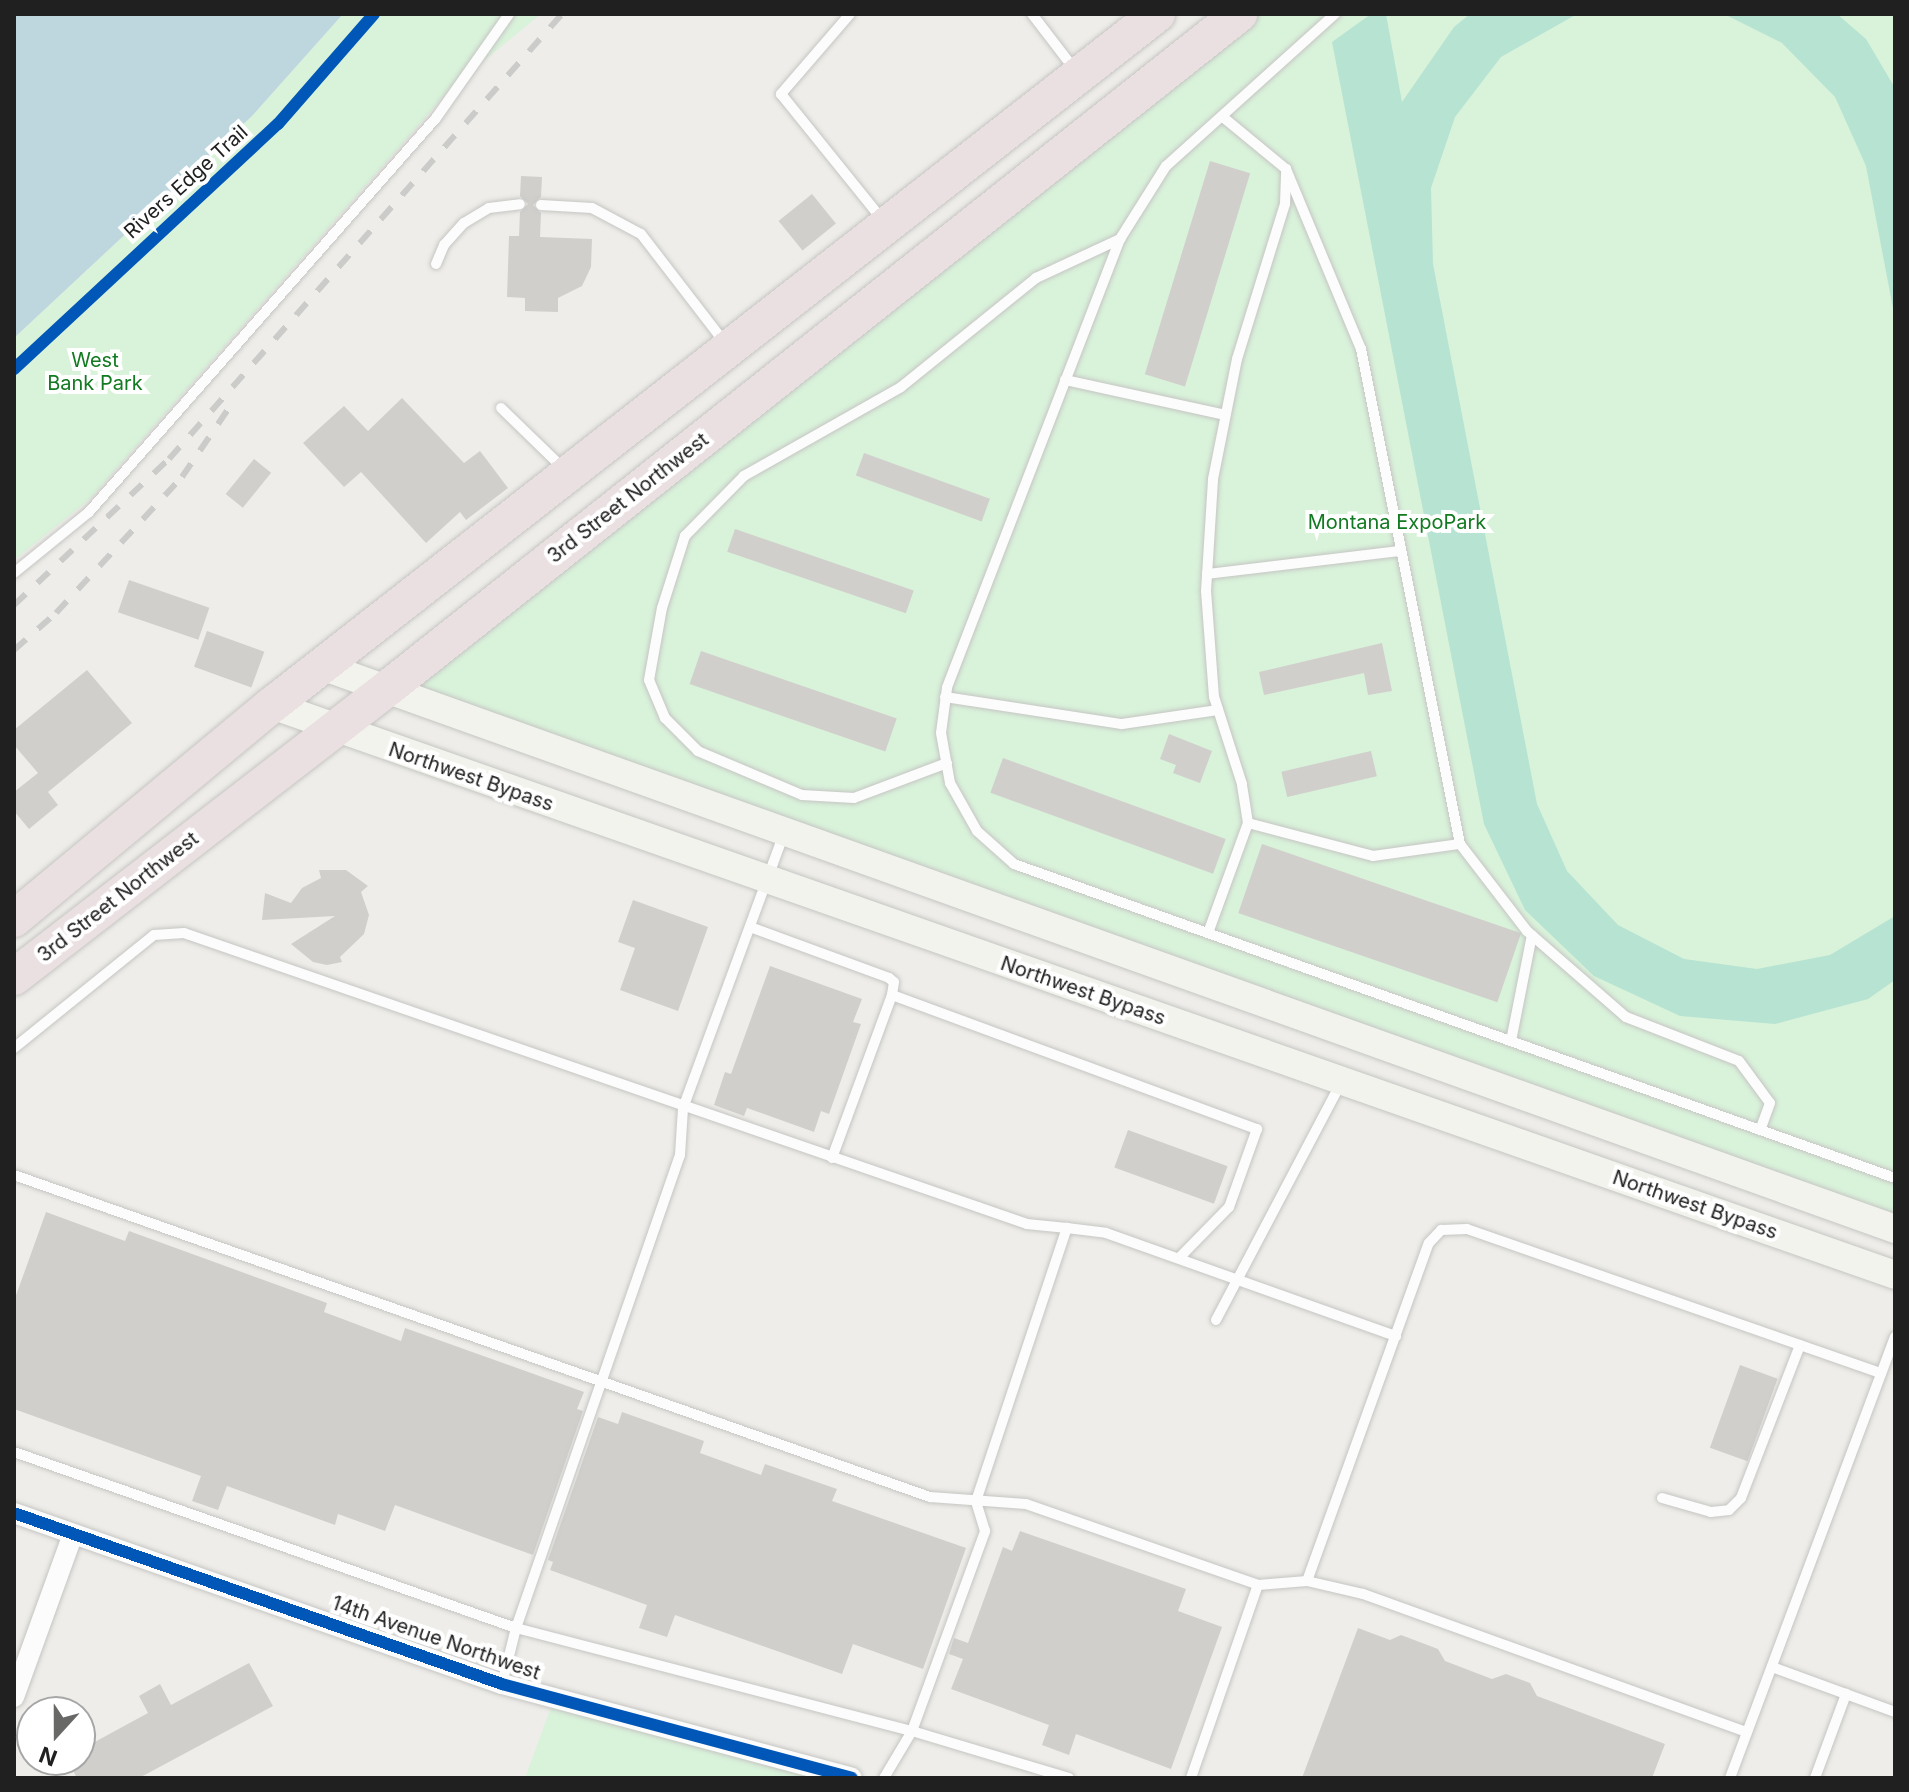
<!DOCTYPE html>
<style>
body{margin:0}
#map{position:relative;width:1909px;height:1792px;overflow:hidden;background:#eeede9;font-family:Inter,sans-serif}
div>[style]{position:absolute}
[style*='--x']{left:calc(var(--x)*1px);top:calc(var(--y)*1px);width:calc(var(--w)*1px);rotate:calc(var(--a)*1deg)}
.park>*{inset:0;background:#d9f2da}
.pitch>*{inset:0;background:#b7e3d2}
.water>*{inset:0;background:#bed7df}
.building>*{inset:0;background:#d1cfcc;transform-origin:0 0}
.roads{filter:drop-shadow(0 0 2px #c5c5c3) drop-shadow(0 0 2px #c5c5c3)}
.lane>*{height:10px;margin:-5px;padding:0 5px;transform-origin:5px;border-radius:5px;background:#fcfcfc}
.street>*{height:20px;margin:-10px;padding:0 10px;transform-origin:10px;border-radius:10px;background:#fcfcfc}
.secondary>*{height:28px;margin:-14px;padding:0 14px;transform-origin:14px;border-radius:14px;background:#f2f3ec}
.highway>*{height:36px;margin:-18px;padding:0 18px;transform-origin:18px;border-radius:18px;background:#ebe0e1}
.rail>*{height:6px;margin-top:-3px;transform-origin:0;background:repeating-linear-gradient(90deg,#cbcbca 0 16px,transparent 0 32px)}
.cycleway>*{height:12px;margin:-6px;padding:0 6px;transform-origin:6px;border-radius:6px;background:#0057b8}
span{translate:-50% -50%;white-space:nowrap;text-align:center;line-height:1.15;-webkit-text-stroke:8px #fff;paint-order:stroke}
.street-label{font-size:20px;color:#202020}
.park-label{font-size:20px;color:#127a20}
.frame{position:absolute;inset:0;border:16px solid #202020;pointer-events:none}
.north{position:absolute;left:16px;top:1696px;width:80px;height:80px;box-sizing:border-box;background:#fff;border:2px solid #a6a6a6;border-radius:50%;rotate:201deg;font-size:22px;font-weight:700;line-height:32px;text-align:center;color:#202020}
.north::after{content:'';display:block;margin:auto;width:28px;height:36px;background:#686866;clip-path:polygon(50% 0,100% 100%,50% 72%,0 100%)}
</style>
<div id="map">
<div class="park">
<i style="clip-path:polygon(343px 14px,541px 14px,454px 85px,90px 499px,14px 560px,14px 338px,252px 116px)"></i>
<i style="clip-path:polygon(1239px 14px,1895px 14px,1895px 1229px,389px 688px)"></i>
<i style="clip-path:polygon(554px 1699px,823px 1778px,525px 1778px)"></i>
</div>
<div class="pitch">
<i style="clip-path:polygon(1371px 14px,1386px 14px,1402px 102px,1454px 27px,1470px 14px,1577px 14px,1501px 57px,1455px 117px,1431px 188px,1433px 264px,1537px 804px,1567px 871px,1618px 925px,1684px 959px,1757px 969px,1830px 955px,1895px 916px,1895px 980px,1868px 999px,1775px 1024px,1680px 1016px,1594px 976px,1525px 910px,1484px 824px,1332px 42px)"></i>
<i style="clip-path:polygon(1724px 14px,1837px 14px,1866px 39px,1895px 88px,1895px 319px,1866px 166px,1835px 97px,1782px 43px)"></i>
</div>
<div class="water">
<i style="clip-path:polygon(14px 14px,343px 14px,252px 116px,14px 338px)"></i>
</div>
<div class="building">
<i style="left:1210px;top:161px;width:42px;height:223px;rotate:17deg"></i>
<i style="clip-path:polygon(521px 176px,542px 177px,541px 197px,533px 205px,541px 213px,540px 237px,592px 239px,591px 267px,582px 286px,558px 298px,558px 312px,525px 311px,525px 298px,507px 297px,509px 236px,519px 236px,520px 212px,528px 204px,520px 196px)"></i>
<i style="left:812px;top:194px;width:38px;height:43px;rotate:51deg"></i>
<i style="clip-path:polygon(402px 398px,464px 463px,480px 451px,508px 488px,466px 520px,460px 512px,426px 543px,361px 472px,344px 487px,303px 443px,344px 406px,368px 431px)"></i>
<i style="left:864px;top:453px;width:134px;height:24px;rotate:20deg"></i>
<i style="left:254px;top:459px;width:22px;height:45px;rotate:39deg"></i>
<i style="left:735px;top:529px;width:189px;height:24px;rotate:19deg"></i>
<i style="left:129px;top:580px;width:85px;height:34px;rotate:19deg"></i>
<i style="left:207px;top:631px;width:61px;height:38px;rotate:20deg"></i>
<i style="clip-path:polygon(1382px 643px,1392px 691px,1368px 695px,1364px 673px,1264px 695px,1259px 672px)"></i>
<i style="left:701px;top:651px;width:207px;height:35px;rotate:19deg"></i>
<i style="clip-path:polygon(87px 670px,132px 723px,48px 792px,58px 805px,29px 829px,14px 811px,14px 792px,38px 773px,14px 745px,14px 730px)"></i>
<i style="clip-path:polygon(1169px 734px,1212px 751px,1200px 783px,1173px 773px,1176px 765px,1160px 759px)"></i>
<i style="left:1371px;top:751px;width:26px;height:92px;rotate:77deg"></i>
<i style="left:1003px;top:758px;width:237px;height:37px;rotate:20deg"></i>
<i style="left:1262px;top:844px;width:274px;height:73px;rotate:19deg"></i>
<i style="clip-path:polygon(319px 870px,346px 870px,368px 886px,361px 892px,369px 915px,364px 934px,340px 957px,342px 962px,327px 965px,313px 962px,291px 944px,335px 916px,262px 920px,265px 893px,291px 903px,302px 888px,321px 878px)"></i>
<i style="clip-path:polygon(633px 900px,708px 927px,678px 1011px,620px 990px,635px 948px,618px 942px)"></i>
<i style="clip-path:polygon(770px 966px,862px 999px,853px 1022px,861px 1024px,829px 1114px,821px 1111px,814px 1132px,747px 1108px,744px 1116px,714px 1105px,725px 1072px,731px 1074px)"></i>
<i style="left:1128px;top:1130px;width:106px;height:40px;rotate:20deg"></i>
<i style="clip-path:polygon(46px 1212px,125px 1241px,129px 1231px,327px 1303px,324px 1312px,401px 1341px,405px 1328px,584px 1392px,577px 1409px,583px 1411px,533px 1555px,395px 1505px,385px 1531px,338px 1514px,335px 1525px,227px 1486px,218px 1510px,192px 1501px,201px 1476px,14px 1409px,14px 1301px)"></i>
<i style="left:1740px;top:1365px;width:40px;height:88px;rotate:20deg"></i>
<i style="clip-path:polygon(622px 1412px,704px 1441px,700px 1453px,761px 1475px,765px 1464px,837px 1489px,832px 1501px,966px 1548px,923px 1669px,853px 1644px,842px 1674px,675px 1615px,667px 1637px,639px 1628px,647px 1605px,550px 1570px,553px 1562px,548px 1560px,598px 1417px,618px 1424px)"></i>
<i style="clip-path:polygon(1020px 1531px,1186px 1589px,1178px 1611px,1222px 1627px,1171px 1769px,1076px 1734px,1069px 1755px,1042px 1745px,1049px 1725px,951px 1689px,963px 1659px,949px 1654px,954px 1638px,968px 1643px,1003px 1547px,1012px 1551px)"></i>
<i style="clip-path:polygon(1358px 1628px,1390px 1640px,1401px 1635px,1438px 1649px,1445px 1661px,1492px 1679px,1506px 1674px,1530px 1683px,1537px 1696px,1665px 1744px,1652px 1778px,1302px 1778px)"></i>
<i style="clip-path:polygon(249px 1663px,273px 1706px,139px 1778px,77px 1778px,67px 1760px,80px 1760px,80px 1750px,148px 1713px,139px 1696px,160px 1684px,171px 1705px)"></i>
</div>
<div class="roads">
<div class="lane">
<i style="--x:850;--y:14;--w:106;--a:130.8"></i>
<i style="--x:781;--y:94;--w:161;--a:51.1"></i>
<i style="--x:1032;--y:14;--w:71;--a:52.5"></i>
<i style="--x:1335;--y:14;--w:227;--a:138"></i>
<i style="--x:1166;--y:166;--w:86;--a:122.2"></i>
<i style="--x:1120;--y:239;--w:481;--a:111.1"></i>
<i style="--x:947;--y:688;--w:45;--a:97.6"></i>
<i style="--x:941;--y:733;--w:51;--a:79.8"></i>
<i style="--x:950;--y:783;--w:55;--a:60.6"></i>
<i style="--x:977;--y:831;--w:50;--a:41.7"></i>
<i style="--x:1014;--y:864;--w:935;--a:19.62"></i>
<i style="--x:1286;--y:169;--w:195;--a:67.4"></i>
<i style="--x:1361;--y:349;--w:505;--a:78.69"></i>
<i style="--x:1460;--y:844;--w:110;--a:52.4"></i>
<i style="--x:1527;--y:931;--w:131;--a:41"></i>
<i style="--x:1626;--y:1017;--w:121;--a:21.3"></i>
<i style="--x:1739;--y:1061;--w:52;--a:53.6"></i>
<i style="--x:1770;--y:1103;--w:29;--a:110"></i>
<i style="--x:541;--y:205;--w:51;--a:3.4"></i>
<i style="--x:592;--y:208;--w:55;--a:28"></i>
<i style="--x:641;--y:234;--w:138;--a:52.4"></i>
<i style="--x:436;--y:264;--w:21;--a:-67"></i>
<i style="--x:444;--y:245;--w:30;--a:-48"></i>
<i style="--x:464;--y:223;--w:29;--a:-31"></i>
<i style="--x:489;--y:208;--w:31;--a:-7"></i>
<i style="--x:1065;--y:380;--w:164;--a:12.3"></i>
<i style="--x:501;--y:408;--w:86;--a:44.1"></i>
<i style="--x:14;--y:573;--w:97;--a:-39.1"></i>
<i style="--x:89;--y:512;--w:525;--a:-48.63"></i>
<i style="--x:436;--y:118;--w:127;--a:-54.9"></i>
<i style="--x:1207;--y:574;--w:195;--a:-6.8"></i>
<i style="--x:945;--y:697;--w:179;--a:8.7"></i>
<i style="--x:1122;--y:724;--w:97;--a:-8.3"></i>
<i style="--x:947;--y:763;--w:99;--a:159.4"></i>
<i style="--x:854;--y:798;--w:52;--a:-176.7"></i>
<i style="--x:802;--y:795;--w:113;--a:-157.1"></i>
<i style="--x:698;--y:751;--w:47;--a:-135"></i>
<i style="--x:665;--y:718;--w:41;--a:-112.8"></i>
<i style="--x:649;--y:680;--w:73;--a:-79.8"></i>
<i style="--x:662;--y:608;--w:76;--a:-72.3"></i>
<i style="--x:685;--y:536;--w:84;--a:-45.5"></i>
<i style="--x:744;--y:476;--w:180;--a:-29.5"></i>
<i style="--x:901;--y:387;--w:174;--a:-38.9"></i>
<i style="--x:1036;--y:278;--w:93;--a:-24.9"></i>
<i style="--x:1248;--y:823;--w:129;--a:14.8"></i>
<i style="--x:1373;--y:856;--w:88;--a:-7.9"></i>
<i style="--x:750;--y:927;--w:148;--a:20.1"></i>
<i style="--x:889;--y:978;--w:6;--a:39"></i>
<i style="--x:894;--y:982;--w:13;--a:99"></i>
<i style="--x:1208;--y:933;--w:117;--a:-70"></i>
<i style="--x:1248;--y:823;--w:39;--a:-99"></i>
<i style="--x:1242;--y:784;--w:91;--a:-107.8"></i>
<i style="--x:1214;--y:697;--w:106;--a:-94.3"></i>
<i style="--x:1206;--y:591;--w:112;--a:-86.4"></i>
<i style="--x:1213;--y:479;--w:122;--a:-78.7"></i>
<i style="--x:1237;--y:359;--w:162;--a:-72.8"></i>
<i style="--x:1285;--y:204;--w:35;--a:-88"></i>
<i style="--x:1286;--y:169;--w:82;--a:-140.5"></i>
<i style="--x:1511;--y:1041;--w:108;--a:-78.8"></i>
<i style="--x:14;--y:1048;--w:180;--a:-38.9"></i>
<i style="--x:154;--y:935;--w:30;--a:-4"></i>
<i style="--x:184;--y:933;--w:840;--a:19.04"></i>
<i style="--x:978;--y:1207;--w:52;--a:19.1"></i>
<i style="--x:1027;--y:1224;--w:40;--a:5.7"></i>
<i style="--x:832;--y:1158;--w:174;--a:-69.8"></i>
<i style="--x:892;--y:995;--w:389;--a:20.2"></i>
<i style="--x:1257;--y:1129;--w:83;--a:109.7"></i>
<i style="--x:1229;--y:1207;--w:71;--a:134.4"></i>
<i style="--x:14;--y:1175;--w:971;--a:19.37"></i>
<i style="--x:930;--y:1497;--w:96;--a:4.2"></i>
<i style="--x:1026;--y:1504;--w:246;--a:19.2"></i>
<i style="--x:1258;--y:1585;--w:49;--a:-4.7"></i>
<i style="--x:1307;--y:1581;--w:57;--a:13.1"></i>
<i style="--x:1363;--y:1594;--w:408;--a:19.8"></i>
<i style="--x:1216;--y:1320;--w:268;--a:-62.2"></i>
<i style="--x:14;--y:1452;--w:532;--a:19.32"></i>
<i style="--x:516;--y:1628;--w:409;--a:14.6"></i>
<i style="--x:912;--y:1731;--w:164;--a:16.7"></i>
<i style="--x:1662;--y:1498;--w:51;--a:15.9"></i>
<i style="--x:1711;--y:1512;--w:18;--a:-6"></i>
<i style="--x:1729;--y:1510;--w:17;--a:-45"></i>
<i style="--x:1741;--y:1498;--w:164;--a:-68.9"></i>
<i style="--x:1307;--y:1581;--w:359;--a:-70.2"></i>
<i style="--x:1429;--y:1243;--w:18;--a:-47"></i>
<i style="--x:1441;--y:1230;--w:26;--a:-2"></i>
<i style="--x:1467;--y:1229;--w:438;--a:19.2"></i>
<i style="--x:1772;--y:1667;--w:131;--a:20.1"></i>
<i style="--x:502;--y:1684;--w:58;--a:-76"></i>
<i style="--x:516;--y:1628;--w:501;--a:-70.88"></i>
<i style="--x:680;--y:1155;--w:47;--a:-86.3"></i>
<i style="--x:683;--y:1108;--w:293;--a:-69.8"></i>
<i style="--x:884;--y:1778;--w:55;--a:-59.2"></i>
<i style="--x:912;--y:1731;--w:213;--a:-69.9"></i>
<i style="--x:985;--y:1531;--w:31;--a:-107"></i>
<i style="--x:976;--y:1501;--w:288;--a:-71.6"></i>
<i style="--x:1067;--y:1228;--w:39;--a:7"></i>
<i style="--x:1106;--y:1233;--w:308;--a:19.6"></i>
<i style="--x:1191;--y:1778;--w:204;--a:-70.9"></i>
<i style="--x:1730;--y:1778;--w:471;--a:-69.5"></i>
<i style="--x:1815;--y:1778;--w:90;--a:-69.7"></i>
</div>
<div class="street">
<i style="--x:14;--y:1513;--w:517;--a:19.31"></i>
<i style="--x:502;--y:1684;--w:362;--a:15"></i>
<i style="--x:14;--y:1697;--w:173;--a:-70.1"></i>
</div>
<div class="secondary">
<i style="--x:322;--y:666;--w:1671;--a:19.69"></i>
<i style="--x:272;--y:705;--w:1720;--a:19.35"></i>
</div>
<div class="highway">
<i style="--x:14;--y:919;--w:335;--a:-39.7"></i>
<i style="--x:272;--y:705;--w:1123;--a:-37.98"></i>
<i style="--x:14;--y:977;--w:473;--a:-37.7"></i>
<i style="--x:388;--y:688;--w:1086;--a:-38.38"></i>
</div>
</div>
<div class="rail">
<i style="--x:14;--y:605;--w:213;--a:-43.3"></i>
<i style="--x:169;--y:459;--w:594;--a:-48.55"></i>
<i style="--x:14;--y:650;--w:56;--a:-41.4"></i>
<i style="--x:56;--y:613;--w:185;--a:-47.2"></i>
<i style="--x:182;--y:477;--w:94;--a:-55.8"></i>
</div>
<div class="cycleway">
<i style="--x:14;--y:369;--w:360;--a:-42.9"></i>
<i style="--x:278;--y:124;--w:146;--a:-48.9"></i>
<i style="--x:14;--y:1513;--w:517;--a:19.31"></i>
<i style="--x:502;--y:1684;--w:362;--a:15"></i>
</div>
<div class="street-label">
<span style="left:186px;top:182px;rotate:-42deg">Rivers Edge Trail</span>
<span style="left:628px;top:498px;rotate:-38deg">3rd Street Northwest</span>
<span style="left:471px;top:777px;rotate:19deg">Northwest Bypass</span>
<span style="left:118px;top:897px;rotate:-38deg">3rd Street Northwest</span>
<span style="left:1083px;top:991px;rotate:19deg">Northwest Bypass</span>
<span style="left:1695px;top:1205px;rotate:19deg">Northwest Bypass</span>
<span style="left:436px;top:1638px;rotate:19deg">14th Avenue Northwest</span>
</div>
<div class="park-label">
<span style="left:95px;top:372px">West<br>Bank Park</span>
<span style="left:1397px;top:522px">Montana ExpoPark</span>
</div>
<div class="frame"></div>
<div class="north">N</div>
</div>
